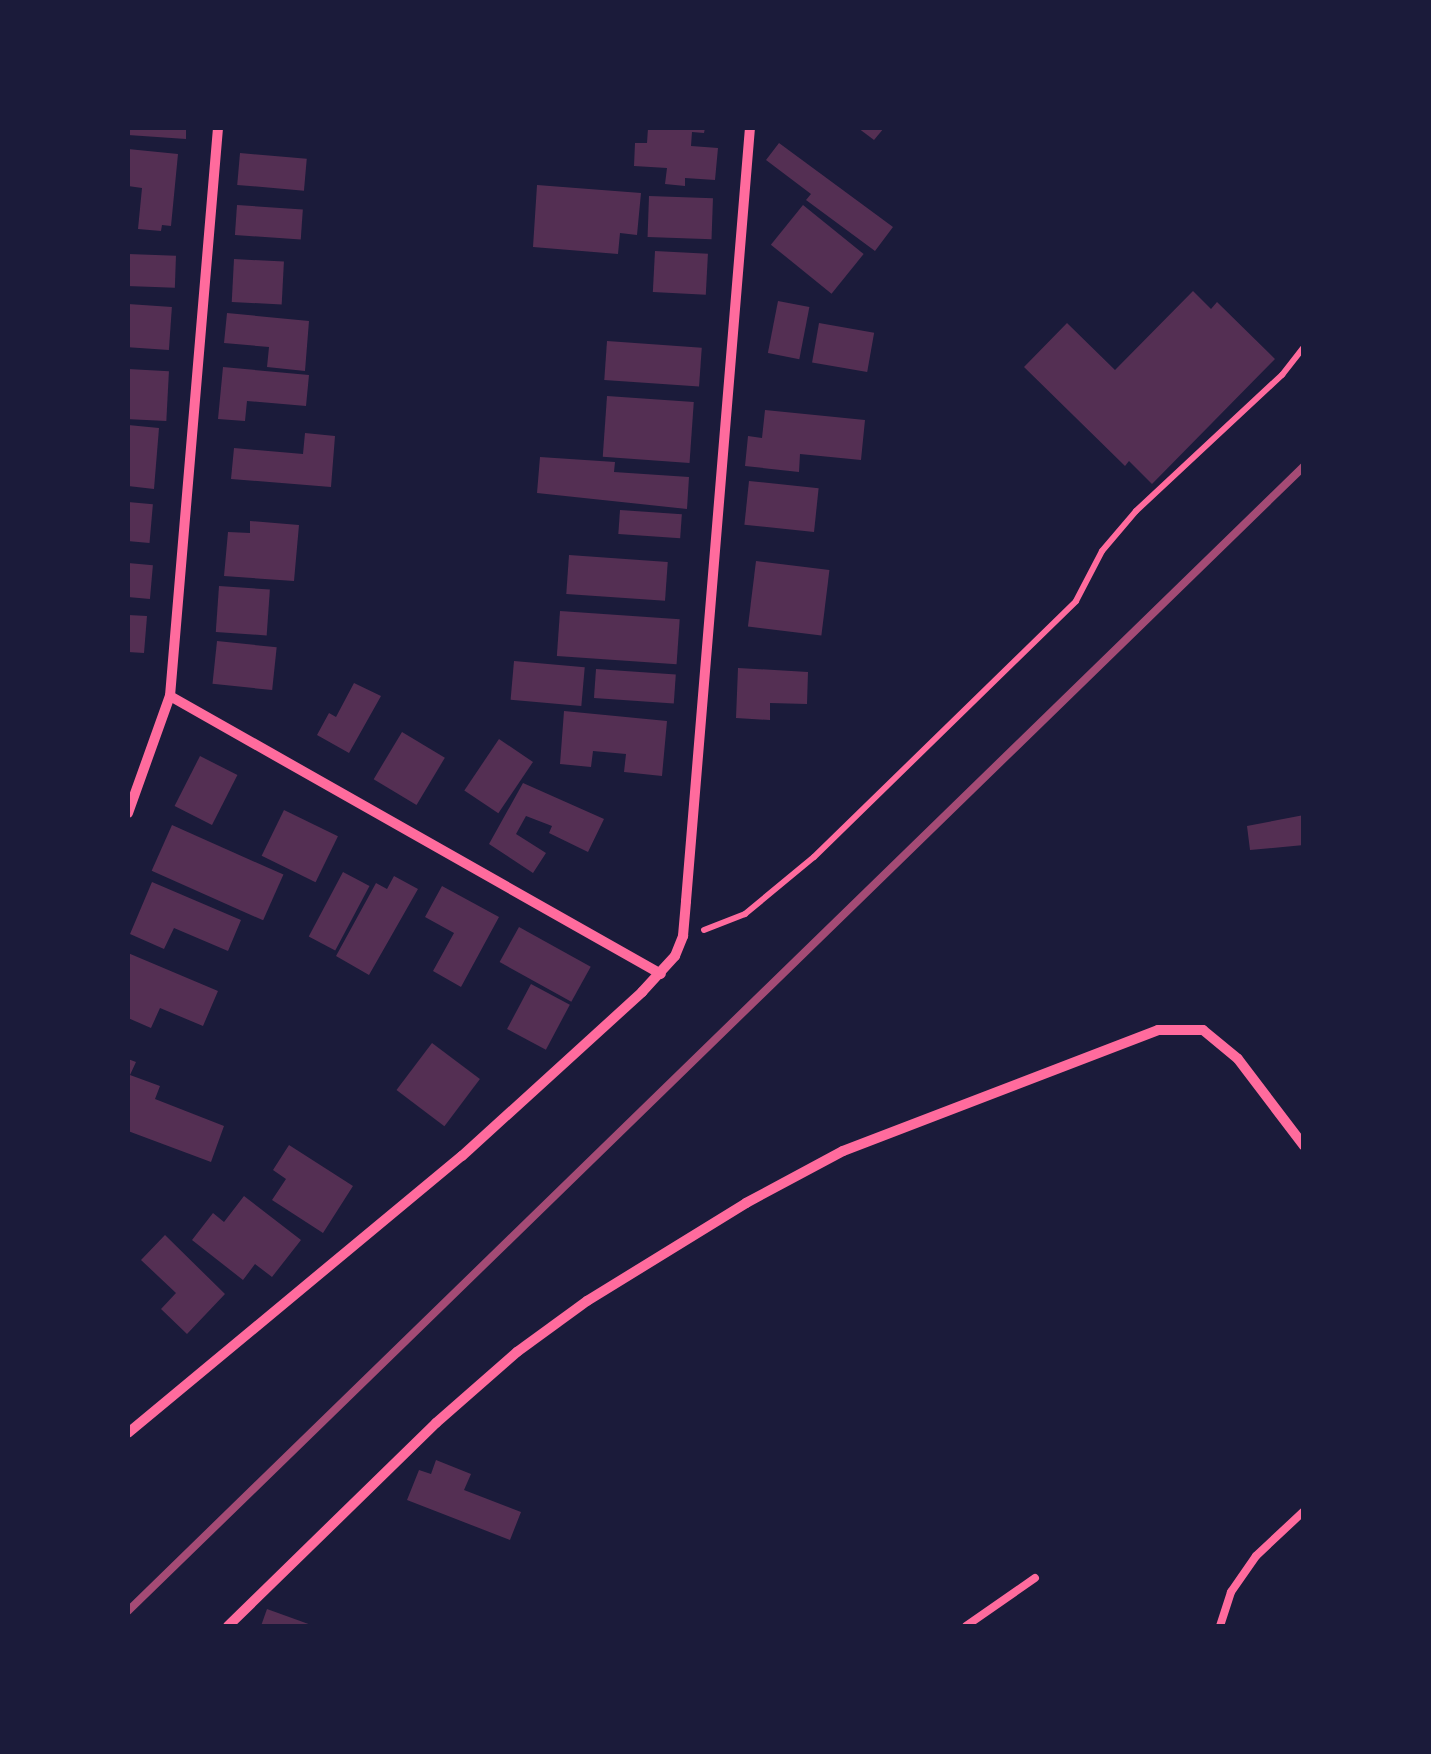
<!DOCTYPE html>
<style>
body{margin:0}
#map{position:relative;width:1431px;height:1754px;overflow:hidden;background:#1b1b3a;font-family:Signika,sans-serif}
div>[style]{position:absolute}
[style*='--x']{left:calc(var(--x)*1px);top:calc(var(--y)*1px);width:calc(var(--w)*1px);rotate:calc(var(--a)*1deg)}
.building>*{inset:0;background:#542f53;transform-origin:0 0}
.path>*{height:6px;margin:-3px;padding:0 3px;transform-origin:3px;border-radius:3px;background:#ff6b9d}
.service>*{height:8px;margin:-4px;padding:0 4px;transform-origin:4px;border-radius:4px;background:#ff6b9d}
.minor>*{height:10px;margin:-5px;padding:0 5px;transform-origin:5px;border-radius:5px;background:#ff6b9d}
.rail>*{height:8px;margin:-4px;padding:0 4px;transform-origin:4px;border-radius:4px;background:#a44b75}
span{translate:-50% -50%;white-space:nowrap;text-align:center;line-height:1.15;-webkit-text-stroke:8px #1b1b3a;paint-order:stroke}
.frame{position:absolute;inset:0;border:130px solid #1b1b3a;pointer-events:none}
</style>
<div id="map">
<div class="building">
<i style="clip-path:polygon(128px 128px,186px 128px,186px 139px,128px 135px)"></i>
<i style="clip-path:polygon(648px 128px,705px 128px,704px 133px,692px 132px,691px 146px,718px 148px,715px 180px,685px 178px,685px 186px,665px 184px,667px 168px,634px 166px,635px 143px,647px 143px)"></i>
<i style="clip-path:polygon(858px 128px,884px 128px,874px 140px)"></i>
<i style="clip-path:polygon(779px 143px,893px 227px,875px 251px,806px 200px,811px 194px,766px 160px)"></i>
<i style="clip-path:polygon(128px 149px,178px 154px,171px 226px,162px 225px,161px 231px,138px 229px,142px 188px,128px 186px)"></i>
<i style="left:240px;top:153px;width:67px;height:32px;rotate:5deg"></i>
<i style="clip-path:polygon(537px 185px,641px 193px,637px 235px,620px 233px,618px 254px,533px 247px)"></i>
<i style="left:649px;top:196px;width:64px;height:41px;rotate:2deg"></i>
<i style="left:237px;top:205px;width:66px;height:30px;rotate:4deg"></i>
<i style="left:803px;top:205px;width:78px;height:51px;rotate:39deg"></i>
<i style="left:655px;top:251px;width:53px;height:41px;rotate:3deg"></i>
<i style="left:128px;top:254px;width:48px;height:32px;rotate:2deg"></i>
<i style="left:234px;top:259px;width:50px;height:43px;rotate:3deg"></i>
<i style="clip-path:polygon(1193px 291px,1211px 309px,1217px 302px,1275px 359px,1152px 484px,1129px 461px,1125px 466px,1024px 367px,1067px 323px,1115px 370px)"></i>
<i style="left:778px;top:301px;width:32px;height:53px;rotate:11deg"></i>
<i style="left:128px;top:304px;width:44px;height:43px;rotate:4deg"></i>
<i style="clip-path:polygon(227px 313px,309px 321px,305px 371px,267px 367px,269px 347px,224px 343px)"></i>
<i style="left:819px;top:323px;width:56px;height:40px;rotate:10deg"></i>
<i style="left:607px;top:341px;width:95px;height:39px;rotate:4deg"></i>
<i style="clip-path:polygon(223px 367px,309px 375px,306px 406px,247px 401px,245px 421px,218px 419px)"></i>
<i style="left:128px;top:369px;width:41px;height:50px;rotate:3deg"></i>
<i style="left:607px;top:396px;width:87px;height:61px;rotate:4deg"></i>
<i style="clip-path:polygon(765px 410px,865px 420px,861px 460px,800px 454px,799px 472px,745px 466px,748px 436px,762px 438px)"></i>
<i style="clip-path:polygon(128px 425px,159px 428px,154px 489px,128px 486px)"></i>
<i style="clip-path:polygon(305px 433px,335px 436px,331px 487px,231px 479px,234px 448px,303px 454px)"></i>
<i style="clip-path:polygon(540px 457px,615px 462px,614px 472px,689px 477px,687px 509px,537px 493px)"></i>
<i style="left:749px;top:481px;width:70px;height:44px;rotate:6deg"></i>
<i style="left:128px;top:502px;width:25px;height:39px;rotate:5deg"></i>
<i style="left:620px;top:510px;width:62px;height:24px;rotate:4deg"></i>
<i style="clip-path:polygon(250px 521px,299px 525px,294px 581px,224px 576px,228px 532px,250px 533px)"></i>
<i style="left:569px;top:555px;width:99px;height:39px;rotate:4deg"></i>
<i style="left:756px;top:561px;width:74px;height:66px;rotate:7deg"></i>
<i style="left:128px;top:563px;width:25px;height:34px;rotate:5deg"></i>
<i style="left:219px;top:586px;width:51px;height:46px;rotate:4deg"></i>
<i style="left:560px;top:611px;width:120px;height:45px;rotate:4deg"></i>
<i style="clip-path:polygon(128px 615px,147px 616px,144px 653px,128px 652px)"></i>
<i style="left:217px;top:641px;width:60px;height:43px;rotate:6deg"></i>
<i style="left:514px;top:661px;width:71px;height:39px;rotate:5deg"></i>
<i style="clip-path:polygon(738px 668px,808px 672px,807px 704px,770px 703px,770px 720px,736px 718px)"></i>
<i style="left:596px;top:669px;width:80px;height:29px;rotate:4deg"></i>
<i style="clip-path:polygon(354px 683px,381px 696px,349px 753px,317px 735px,329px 713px,336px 717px)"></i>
<i style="clip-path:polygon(564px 711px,667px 721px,662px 776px,624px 772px,626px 754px,593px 751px,591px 767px,560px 764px)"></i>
<i style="left:402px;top:732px;width:50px;height:55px;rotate:31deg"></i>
<i style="left:499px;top:739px;width:41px;height:62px;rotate:34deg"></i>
<i style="left:200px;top:756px;width:42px;height:56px;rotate:27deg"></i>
<i style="clip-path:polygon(523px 783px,604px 819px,588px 852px,549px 833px,552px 826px,526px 816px,516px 834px,546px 853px,533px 873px,489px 844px)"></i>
<i style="left:284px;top:810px;width:60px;height:51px;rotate:26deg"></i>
<i style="clip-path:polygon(1304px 815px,1304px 845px,1250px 850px,1247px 826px)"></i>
<i style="left:172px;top:825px;width:122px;height:50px;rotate:24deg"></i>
<i style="left:343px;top:872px;width:30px;height:73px;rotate:28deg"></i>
<i style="clip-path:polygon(394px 876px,418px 889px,369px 975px,336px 956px,376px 883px,387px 889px)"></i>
<i style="clip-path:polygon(152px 882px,241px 920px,228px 951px,174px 928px,164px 949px,130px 934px)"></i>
<i style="clip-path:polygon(442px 886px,499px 917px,461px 987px,433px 971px,454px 933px,425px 917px)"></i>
<i style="left:519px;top:927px;width:82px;height:40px;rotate:29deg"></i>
<i style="clip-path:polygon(128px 953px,218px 991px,203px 1026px,160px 1008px,151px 1028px,128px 1018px)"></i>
<i style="left:531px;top:984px;width:44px;height:51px;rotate:28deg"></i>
<i style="left:432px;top:1043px;width:60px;height:59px;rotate:37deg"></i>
<i style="clip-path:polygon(128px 1059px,136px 1062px,130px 1075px,160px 1086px,155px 1099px,224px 1126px,211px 1162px,128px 1131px)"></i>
<i style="clip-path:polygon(289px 1145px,353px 1186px,323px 1233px,272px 1200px,286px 1179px,273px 1170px)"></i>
<i style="clip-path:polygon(244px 1196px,301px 1240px,272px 1277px,255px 1264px,243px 1280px,192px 1240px,213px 1213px,224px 1222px)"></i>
<i style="clip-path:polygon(165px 1235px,225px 1294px,187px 1334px,161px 1309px,176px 1293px,141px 1260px)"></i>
<i style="clip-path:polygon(436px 1460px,471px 1474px,464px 1490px,521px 1512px,510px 1540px,407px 1500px,419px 1470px,431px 1474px)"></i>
<i style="clip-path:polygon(267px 1609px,314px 1626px,261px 1626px)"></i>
</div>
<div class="path">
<i style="--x:704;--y:930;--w:44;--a:-21.3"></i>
<i style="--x:745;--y:914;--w:89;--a:-39.6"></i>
<i style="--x:814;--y:857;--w:366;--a:-44.3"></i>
<i style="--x:1076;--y:601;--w:56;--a:-62.5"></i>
<i style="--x:1102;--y:551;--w:52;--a:-49.6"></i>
<i style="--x:1136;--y:511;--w:200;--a:-43"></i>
<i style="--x:1282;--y:375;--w:36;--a:-52"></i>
</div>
<div class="service">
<i style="--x:966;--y:1626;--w:84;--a:-34.8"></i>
<i style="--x:1220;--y:1626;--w:36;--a:-72"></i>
<i style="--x:1231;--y:1592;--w:44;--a:-55.2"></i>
<i style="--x:1256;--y:1556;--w:66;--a:-43.2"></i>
</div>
<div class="minor">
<i style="--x:170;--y:696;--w:564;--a:29.52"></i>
<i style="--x:128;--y:813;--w:124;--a:-70.3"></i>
<i style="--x:170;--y:696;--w:570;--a:-85.17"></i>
<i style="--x:128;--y:1433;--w:434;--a:-39.7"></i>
<i style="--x:462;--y:1156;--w:244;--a:-42.3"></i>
<i style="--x:642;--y:992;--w:49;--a:-47.5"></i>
<i style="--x:675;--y:956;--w:22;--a:-68"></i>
<i style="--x:683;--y:936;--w:35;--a:-85"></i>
<i style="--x:686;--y:901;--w:776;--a:-85.27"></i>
<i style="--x:228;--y:1626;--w:291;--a:-44.3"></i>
<i style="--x:436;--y:1423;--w:108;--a:-41.2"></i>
<i style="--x:517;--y:1352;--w:87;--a:-36.1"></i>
<i style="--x:587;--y:1301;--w:187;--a:-31.6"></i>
<i style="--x:746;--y:1203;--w:110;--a:-28.2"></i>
<i style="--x:843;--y:1151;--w:337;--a:-21"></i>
<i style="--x:1158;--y:1030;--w:45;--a:0"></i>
<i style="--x:1203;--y:1030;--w:45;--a:39.6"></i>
<i style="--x:1238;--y:1059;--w:109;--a:52.8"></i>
</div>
<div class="rail">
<i style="--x:128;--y:1611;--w:1641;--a:-44.23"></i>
</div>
<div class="frame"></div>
</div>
